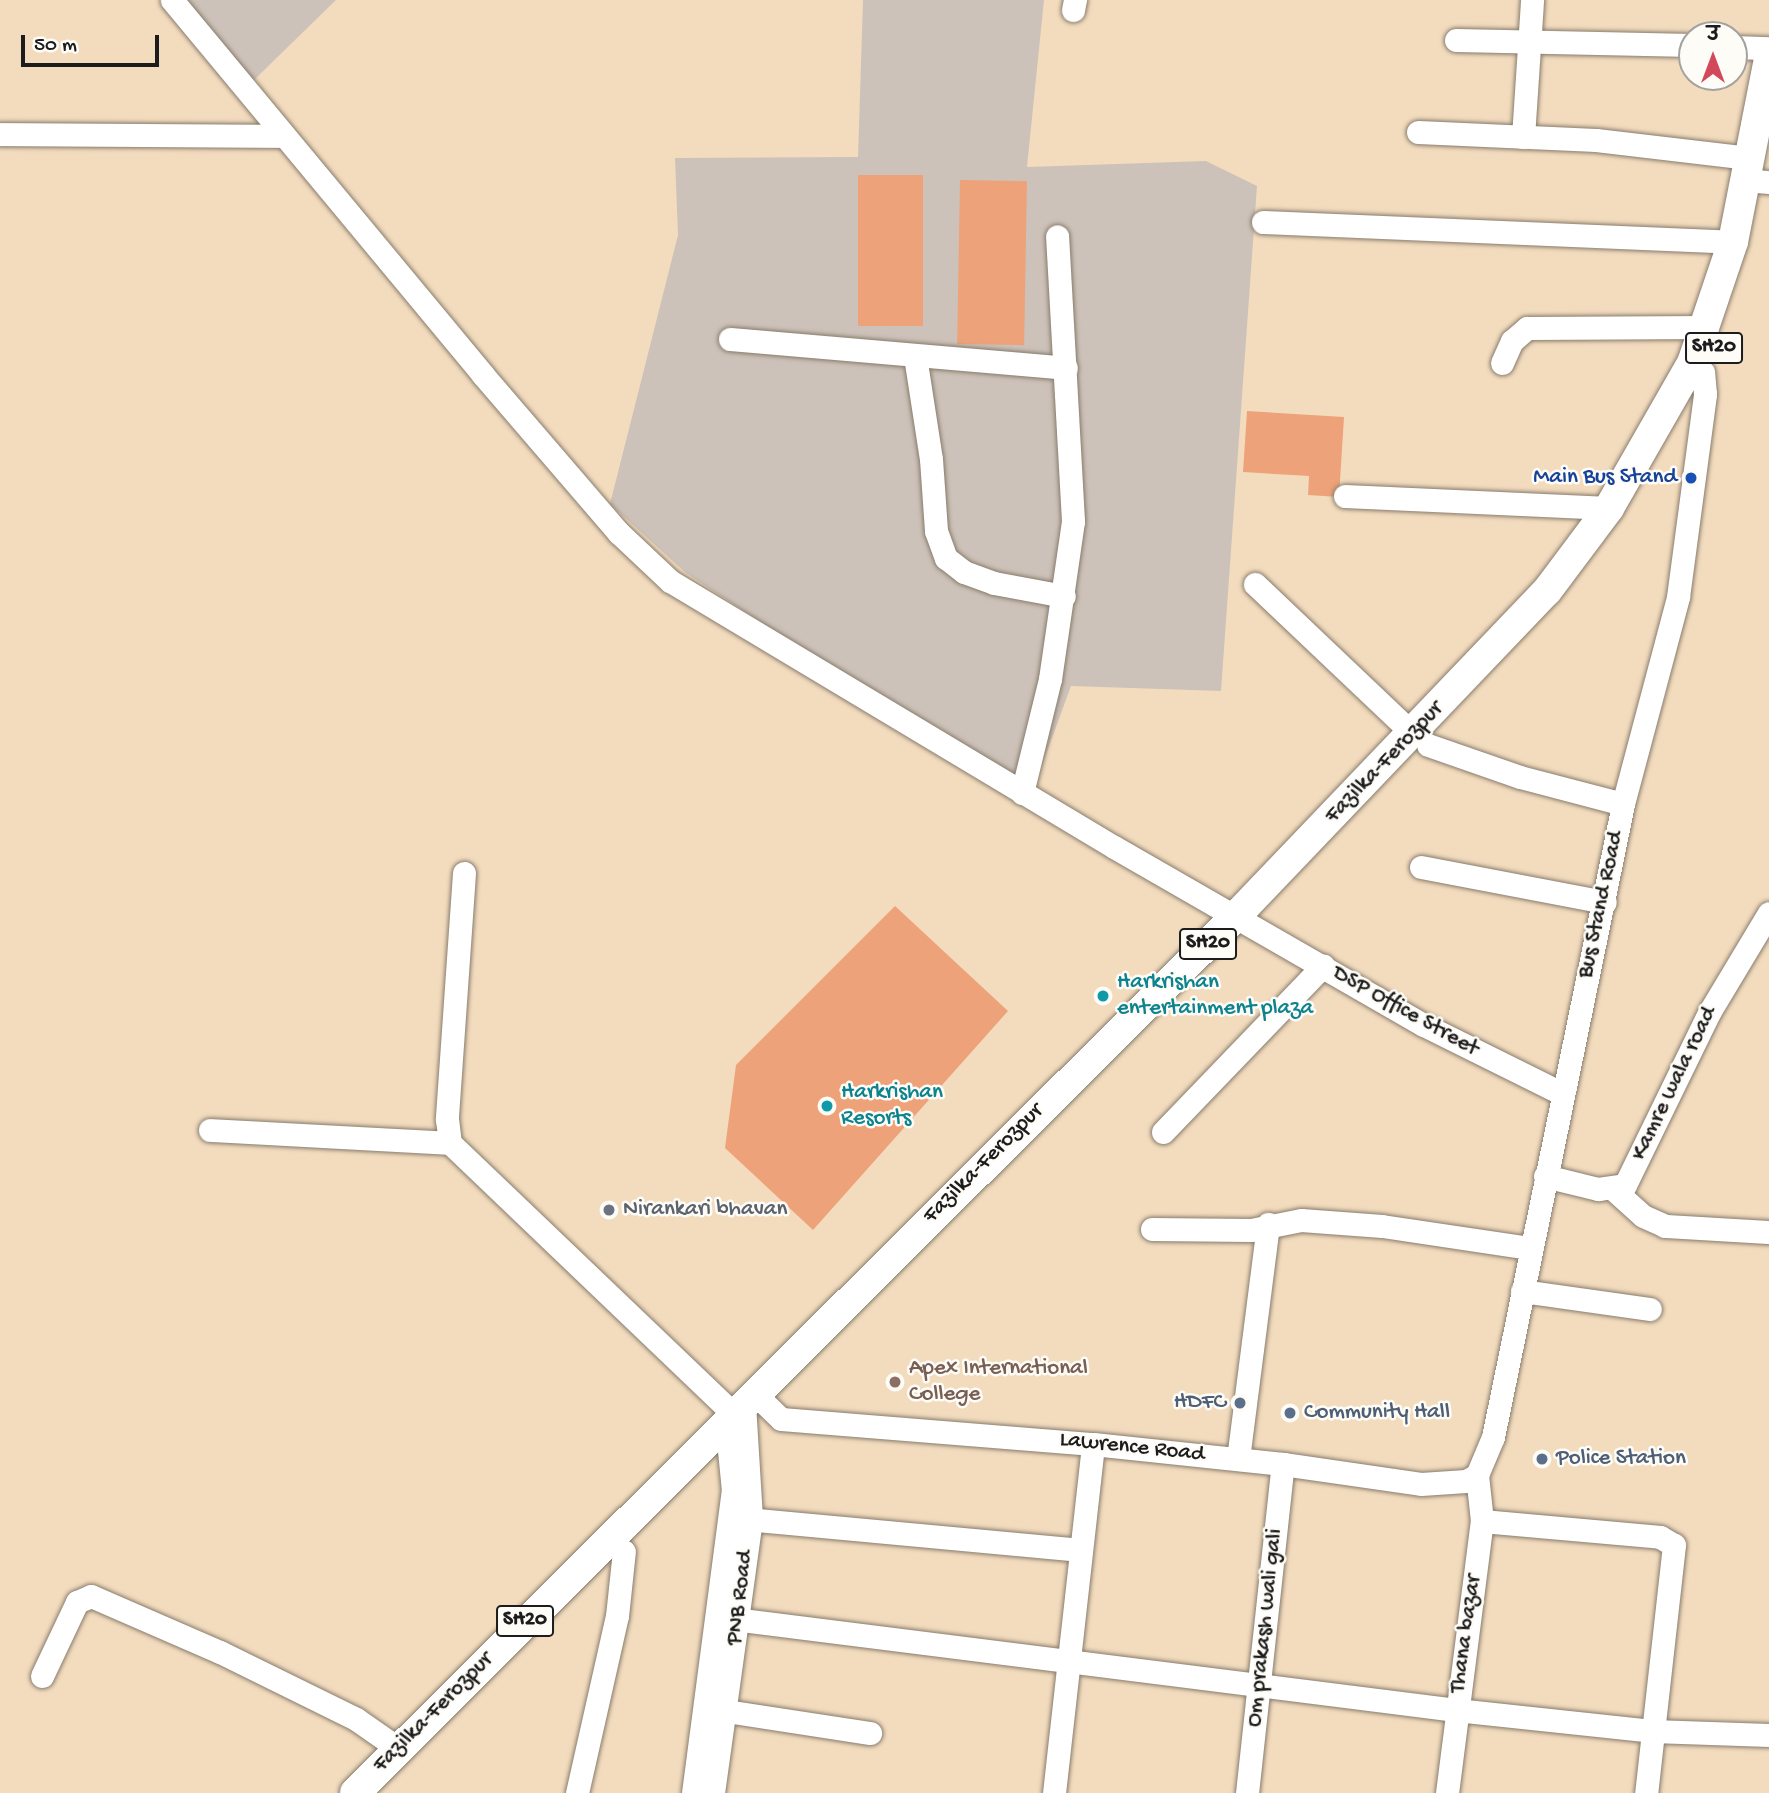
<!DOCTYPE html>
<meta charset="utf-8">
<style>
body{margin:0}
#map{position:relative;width:1769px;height:1793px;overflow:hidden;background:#f3dcbe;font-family:"Gochi Hand","Playpen Sans Deva",sans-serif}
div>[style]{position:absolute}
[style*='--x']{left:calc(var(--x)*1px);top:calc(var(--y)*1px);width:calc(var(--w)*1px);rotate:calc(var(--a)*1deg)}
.industrial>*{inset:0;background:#cdc2b9}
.building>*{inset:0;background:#eea279;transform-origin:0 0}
.roads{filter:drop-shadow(0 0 2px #887c6d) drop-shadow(0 0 2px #887c6d)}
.minor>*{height:23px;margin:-11.5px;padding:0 11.5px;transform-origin:11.5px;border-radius:11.5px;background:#fff}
.major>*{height:30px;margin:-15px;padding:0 15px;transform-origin:15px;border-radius:15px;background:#fff}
.dots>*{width:19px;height:19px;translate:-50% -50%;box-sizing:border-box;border:4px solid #fdfcf7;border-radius:50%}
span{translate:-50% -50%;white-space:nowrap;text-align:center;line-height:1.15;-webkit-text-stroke:5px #fdfcf7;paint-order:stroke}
.shield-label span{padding:2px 5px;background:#fdfcf7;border:2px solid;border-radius:5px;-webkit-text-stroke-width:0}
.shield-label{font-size:21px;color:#1c1c1c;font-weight:700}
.transit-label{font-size:23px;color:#164399}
.right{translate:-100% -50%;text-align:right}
.street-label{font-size:23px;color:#1c1c1c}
.culture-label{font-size:23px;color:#0d838f}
.left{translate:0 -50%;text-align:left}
.worship-label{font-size:23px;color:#5b616d}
.education-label{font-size:23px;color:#785e54}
.service-label{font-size:23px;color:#4e5e75}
.north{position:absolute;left:1678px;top:21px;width:70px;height:70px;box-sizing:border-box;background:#fdfcf7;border:2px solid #a3a29f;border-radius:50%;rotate:0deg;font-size:19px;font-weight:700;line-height:28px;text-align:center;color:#1c1c1c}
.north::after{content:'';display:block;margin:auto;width:24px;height:32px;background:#d1495b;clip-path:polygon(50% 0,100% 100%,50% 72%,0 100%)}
.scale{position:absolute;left:21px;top:35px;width:138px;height:32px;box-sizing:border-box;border:4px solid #1c1c1c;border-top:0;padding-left:9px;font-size:21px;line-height:24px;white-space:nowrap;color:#1c1c1c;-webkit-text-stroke:5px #fdfcf7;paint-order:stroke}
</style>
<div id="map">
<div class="industrial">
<i style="clip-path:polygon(184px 0,336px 0,253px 81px)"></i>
<i style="clip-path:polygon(863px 0,1044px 0,1027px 167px,1206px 161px,1257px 186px,1221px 691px,1071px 686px,1030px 798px,686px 573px,610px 504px,678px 235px,675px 158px,858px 157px)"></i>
</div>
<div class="building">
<i style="left:858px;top:175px;width:65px;height:151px"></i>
<i style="left:960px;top:180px;width:67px;height:164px;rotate:1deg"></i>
<i style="clip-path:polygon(1247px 411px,1344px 417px,1339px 497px,1308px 495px,1309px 476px,1243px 472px)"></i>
<i style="clip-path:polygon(895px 906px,1008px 1011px,813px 1230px,725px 1148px,736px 1065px)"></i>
</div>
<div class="roads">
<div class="minor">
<i style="--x:172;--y:0;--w:487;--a:50.3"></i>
<i style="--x:483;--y:375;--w:208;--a:49.3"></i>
<i style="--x:619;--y:533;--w:70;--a:43.3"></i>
<i style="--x:670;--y:581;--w:518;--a:30.93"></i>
<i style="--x:1114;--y:847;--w:357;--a:29.9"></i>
<i style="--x:1424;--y:1025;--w:153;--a:26.4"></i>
<i style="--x:1073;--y:10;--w:10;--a:-79"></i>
<i style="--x:1456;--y:40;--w:236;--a:1.2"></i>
<i style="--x:1734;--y:47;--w:35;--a:2"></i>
<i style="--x:1418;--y:132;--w:178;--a:2.6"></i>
<i style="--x:1596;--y:140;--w:154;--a:6.7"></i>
<i style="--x:0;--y:134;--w:284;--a:0.4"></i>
<i style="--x:1523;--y:137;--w:137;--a:-86.2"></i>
<i style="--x:1745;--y:180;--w:24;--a:5"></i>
<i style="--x:1263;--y:222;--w:470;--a:2.4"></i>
<i style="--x:730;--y:339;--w:337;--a:4.9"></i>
<i style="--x:915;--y:356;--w:104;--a:81.2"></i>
<i style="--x:931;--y:459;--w:72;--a:86"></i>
<i style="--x:936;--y:531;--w:29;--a:70"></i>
<i style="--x:946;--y:558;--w:23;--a:38"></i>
<i style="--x:964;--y:572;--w:32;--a:20"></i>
<i style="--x:994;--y:583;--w:71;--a:10.5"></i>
<i style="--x:1502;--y:363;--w:24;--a:-66"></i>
<i style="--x:1512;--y:341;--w:20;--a:-41"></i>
<i style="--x:1527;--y:328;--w:180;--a:-0.3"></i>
<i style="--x:1345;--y:496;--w:264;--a:2.6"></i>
<i style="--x:1255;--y:584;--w:218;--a:43.5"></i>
<i style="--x:1428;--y:745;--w:97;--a:19.2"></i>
<i style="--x:1520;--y:777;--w:106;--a:14.7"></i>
<i style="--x:1022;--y:793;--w:117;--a:-76.2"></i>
<i style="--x:1050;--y:679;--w:160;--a:-81.7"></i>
<i style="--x:1073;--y:521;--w:285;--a:-93.2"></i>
<i style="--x:1421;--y:867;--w:187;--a:10.8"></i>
<i style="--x:464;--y:873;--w:247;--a:94"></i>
<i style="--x:447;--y:1119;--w:24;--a:83"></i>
<i style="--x:450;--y:1143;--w:391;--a:43.7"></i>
<i style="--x:210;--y:1130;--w:240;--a:3.1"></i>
<i style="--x:1163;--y:1132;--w:231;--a:-46.1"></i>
<i style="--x:1545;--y:1176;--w:55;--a:13.8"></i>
<i style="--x:1598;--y:1189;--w:27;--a:-8"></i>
<i style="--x:1625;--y:1185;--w:194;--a:-64"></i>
<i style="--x:1710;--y:1011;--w:114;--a:-59"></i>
<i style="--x:1613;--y:1189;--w:40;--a:42"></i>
<i style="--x:1643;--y:1216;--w:24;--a:24"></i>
<i style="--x:1665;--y:1226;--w:104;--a:3.3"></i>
<i style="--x:1152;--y:1229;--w:99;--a:0.6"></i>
<i style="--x:1251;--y:1230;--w:51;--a:-11.3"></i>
<i style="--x:1301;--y:1220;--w:81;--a:4.2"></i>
<i style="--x:1382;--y:1226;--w:150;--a:8.5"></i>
<i style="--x:1522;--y:1291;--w:129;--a:8"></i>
<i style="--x:754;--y:1393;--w:37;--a:44"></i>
<i style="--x:781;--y:1419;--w:313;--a:4.6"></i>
<i style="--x:1093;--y:1444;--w:191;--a:6"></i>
<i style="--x:1283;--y:1464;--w:139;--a:8.2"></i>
<i style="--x:1421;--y:1484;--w:45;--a:-3.8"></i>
<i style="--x:1466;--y:1481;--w:13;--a:-29"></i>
<i style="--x:1477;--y:1475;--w:41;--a:-67.2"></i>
<i style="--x:1493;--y:1437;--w:646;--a:-78.39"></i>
<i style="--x:1623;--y:804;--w:214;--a:-75.1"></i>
<i style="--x:1678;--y:597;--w:205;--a:-82.4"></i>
<i style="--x:1705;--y:394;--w:22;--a:-95"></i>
<i style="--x:1238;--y:1459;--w:237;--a:-82.7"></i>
<i style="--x:736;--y:1518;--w:346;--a:5.3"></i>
<i style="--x:1482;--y:1521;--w:179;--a:5.1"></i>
<i style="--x:1660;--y:1537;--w:16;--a:30"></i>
<i style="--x:1674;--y:1545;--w:250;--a:96.4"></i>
<i style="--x:718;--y:1617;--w:744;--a:7.18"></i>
<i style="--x:1456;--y:1710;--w:197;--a:6.1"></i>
<i style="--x:1652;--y:1731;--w:117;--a:2"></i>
<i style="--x:42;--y:1676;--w:82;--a:-64.7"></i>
<i style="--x:77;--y:1602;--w:15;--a:-23"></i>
<i style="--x:91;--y:1596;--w:141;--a:23.5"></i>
<i style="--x:220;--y:1652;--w:152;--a:26.2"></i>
<i style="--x:356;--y:1719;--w:52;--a:34.9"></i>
<i style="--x:713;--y:1709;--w:159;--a:8.7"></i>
<i style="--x:577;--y:1793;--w:181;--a:-77.3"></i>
<i style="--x:617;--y:1616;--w:65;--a:-83.9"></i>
<i style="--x:693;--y:1793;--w:305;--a:-82.5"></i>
<i style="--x:733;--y:1491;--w:71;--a:-95.6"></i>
<i style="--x:713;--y:1793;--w:278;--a:-82.1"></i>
<i style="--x:751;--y:1518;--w:116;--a:-93.5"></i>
<i style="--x:1054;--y:1793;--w:351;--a:-83.6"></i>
<i style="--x:1247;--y:1793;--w:331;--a:-83.8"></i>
<i style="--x:1447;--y:1793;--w:274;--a:-82.7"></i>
<i style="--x:1482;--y:1521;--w:46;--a:-96.2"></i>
</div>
<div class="major">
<i style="--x:355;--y:1793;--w:1246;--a:-44.87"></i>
<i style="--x:1238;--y:914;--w:447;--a:-46.3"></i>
<i style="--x:1547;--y:591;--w:104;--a:-53.2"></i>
<i style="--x:1609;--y:508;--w:167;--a:-60.2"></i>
<i style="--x:1692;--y:363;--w:128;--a:-71.3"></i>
<i style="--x:1733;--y:242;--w:187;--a:-78.9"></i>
</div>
</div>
<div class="dots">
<i style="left:1691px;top:478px;background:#1a4fb4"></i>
<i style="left:1103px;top:996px;background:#0f9aa8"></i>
<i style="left:827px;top:1106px;background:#0f9aa8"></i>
<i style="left:609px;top:1210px;background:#6b7280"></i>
<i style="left:895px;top:1382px;background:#8d6e63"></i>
<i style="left:1240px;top:1403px;background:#5c6f8a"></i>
<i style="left:1290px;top:1413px;background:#5c6f8a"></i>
<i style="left:1542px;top:1459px;background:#5c6f8a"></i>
</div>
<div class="shield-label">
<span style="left:1714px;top:348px">SH20</span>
<span style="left:1208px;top:944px">SH20</span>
<span style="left:525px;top:1621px">SH20</span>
</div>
<div class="transit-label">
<span class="right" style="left:1677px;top:478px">Main Bus Stand</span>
</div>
<div class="street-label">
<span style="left:1385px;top:763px;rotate:-46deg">Fazilka-Ferozpur</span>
<span style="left:1602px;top:905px;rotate:-78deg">Bus Stand Road</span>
<span style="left:1405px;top:1012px;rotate:29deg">DSP Office Street</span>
<span style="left:1675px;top:1084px;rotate:-64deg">Kamre wala road</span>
<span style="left:984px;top:1164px;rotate:-45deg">Fazilka-Ferozpur</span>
<span style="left:1132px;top:1448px;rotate:6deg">Lawrence Road</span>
<span style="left:741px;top:1598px;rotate:-83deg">PNB Road</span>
<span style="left:1266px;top:1628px;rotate:-84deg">Om prakash wali gali</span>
<span style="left:1467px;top:1634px;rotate:-82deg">Thana bazar</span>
<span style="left:434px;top:1713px;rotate:-45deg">Fazilka-Ferozpur</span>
</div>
<div class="culture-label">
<span class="left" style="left:1117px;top:996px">Harkrishan<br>entertainment plaza</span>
<span class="left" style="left:841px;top:1106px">Harkrishan<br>Resorts</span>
</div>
<div class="worship-label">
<span class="left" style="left:623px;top:1210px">Nirankari bhavan</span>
</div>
<div class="education-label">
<span class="left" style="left:909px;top:1382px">Apex International<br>College</span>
</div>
<div class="service-label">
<span class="right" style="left:1226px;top:1403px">HDFC</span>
<span class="left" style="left:1304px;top:1413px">Community Hall</span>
<span class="left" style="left:1556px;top:1459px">Police Station</span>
</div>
<div class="north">उ</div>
<div class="scale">50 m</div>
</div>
